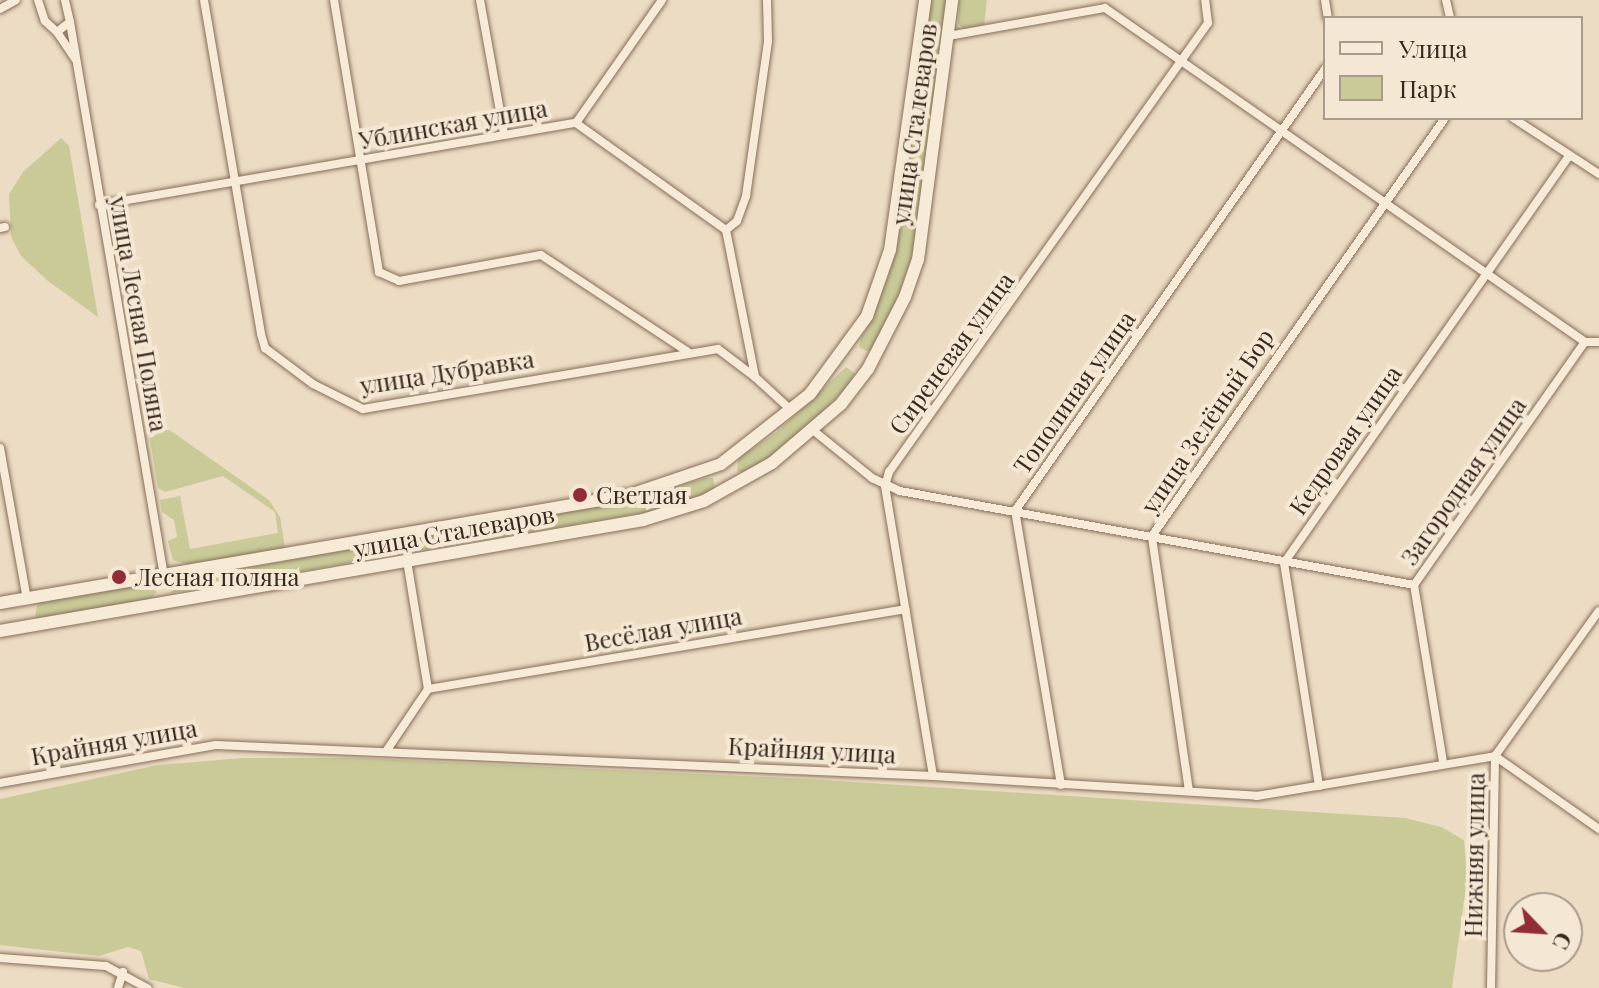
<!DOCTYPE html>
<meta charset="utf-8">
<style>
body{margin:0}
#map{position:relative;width:1599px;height:988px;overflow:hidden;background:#ecdcc3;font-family:"Playfair Display",serif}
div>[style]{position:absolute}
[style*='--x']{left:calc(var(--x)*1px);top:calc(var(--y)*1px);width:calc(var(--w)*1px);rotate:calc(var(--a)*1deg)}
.green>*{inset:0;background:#c9ca98}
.roads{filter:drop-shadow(0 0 2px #866e5b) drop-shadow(0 0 2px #866e5b)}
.street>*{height:8px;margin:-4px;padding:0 4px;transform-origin:4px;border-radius:4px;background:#f7ead6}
.secondary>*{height:12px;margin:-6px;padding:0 6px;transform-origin:6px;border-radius:6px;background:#f7ead6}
.dots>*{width:22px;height:22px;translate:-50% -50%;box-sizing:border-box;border:4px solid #f4e7d3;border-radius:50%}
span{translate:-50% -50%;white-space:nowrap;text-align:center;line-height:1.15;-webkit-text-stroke:8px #f4e7d3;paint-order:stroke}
.street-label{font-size:24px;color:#36281e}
.poi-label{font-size:24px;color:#36281e}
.left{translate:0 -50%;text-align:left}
.legend{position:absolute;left:1323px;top:16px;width:260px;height:104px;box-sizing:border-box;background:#f4e7d3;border:2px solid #a89b8b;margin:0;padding:10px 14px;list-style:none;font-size:24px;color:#36281e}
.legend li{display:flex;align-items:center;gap:16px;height:40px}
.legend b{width:40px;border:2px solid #a89b8b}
.north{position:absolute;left:1503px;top:892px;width:80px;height:80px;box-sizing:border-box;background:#f4e7d3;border:2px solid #a89b8b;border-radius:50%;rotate:115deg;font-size:22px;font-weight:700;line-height:32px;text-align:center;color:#36281e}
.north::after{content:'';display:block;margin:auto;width:28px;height:36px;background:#922d38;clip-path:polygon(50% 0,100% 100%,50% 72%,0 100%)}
</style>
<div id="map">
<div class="green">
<i style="clip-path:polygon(931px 0,947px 0,912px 256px,888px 323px,873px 350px,866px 351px,859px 347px,861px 338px,873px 317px,899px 235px)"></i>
<i style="clip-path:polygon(959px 0,987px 0,984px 26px,964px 29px,958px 24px)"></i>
<i style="clip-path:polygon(61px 138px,69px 146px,98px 317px,48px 281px,21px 256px,11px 237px,9px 194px,23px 172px)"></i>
<i style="clip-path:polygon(846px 367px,854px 373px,852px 381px,806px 430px,747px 473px,737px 471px,739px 458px,777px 432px)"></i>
<i style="clip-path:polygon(154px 419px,269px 500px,280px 517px,285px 548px,189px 565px,173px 560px,168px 541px,177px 537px,174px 520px,162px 512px,160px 500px,180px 496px,190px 549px,278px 533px,275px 512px,223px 476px,165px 492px,158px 488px,148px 427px)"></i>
<i style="clip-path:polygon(706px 478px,713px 478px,715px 487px,709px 493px,648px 512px,171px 593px,177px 580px,636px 499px)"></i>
<i style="clip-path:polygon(147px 584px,157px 592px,148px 601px,41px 620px,35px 616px,38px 601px)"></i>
<i style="clip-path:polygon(243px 758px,358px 758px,808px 779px,1405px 818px,1441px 827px,1464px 840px,1467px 879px,1452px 988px,184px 988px,149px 979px,141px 951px,128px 947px,99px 956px,0 945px,0 799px,158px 765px)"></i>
</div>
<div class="roads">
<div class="street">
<i style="--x:38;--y:0;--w:22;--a:72"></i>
<i style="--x:45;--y:21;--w:16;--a:43"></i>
<i style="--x:57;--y:32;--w:16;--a:-38"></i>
<i style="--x:70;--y:22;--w:23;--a:-103"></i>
<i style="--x:204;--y:0;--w:339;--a:80.3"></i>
<i style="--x:261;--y:334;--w:15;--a:74"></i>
<i style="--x:265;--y:348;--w:60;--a:36.9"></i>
<i style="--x:313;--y:384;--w:56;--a:26.6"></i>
<i style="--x:363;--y:409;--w:360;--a:-9.6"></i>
<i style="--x:718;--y:349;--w:46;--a:37.1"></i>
<i style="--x:334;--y:0;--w:276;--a:80.6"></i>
<i style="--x:379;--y:272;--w:22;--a:24"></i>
<i style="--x:399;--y:281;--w:144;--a:-10.4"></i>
<i style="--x:541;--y:255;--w:176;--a:33.4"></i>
<i style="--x:480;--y:0;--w:136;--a:79.8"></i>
<i style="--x:1325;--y:0;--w:18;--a:81"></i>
<i style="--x:1446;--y:0;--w:18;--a:77"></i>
<i style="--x:0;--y:9;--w:18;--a:-29"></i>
<i style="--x:70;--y:22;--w:562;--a:80.37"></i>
<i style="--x:57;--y:32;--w:32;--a:56"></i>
<i style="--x:948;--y:36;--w:159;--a:-10.1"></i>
<i style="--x:1105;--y:8;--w:585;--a:34.83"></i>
<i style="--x:1513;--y:118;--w:103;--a:33.1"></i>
<i style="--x:576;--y:123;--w:150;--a:-55"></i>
<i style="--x:99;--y:205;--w:484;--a:-9.8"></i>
<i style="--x:576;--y:123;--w:184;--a:35.5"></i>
<i style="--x:726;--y:230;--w:150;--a:78.8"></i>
<i style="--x:755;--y:377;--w:49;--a:42.5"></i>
<i style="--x:0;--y:228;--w:5;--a:-11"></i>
<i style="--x:726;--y:230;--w:14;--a:-39"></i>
<i style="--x:737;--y:221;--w:27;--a:-70"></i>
<i style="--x:746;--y:196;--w:157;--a:-81.9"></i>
<i style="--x:768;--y:41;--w:41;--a:-91.4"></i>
<i style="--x:814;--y:431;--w:75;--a:39"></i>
<i style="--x:872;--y:478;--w:31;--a:25"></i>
<i style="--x:900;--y:491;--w:523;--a:10.36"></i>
<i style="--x:0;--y:448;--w:153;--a:79.9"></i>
<i style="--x:428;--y:689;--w:484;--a:-9.5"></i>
<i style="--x:387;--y:750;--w:73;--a:-56.1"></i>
<i style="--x:428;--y:689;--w:130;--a:-99.3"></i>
<i style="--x:1443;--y:762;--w:179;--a:-99.3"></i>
<i style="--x:1414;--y:585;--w:297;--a:-54.9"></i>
<i style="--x:1585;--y:342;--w:14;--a:0"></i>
<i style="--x:933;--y:776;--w:294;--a:-99.4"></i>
<i style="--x:885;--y:486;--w:15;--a:-74"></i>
<i style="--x:889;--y:472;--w:551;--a:-54.61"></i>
<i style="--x:1208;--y:23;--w:23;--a:-97"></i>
<i style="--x:0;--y:783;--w:219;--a:-10"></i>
<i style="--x:216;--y:745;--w:718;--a:2.48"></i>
<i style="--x:933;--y:776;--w:325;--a:3.5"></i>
<i style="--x:1257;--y:796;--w:241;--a:-9.5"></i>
<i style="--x:1495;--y:756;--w:127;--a:35.1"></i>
<i style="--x:1061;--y:785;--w:278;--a:-99.5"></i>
<i style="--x:1015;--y:511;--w:540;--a:-54.96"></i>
<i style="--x:1319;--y:786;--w:226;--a:-98.9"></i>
<i style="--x:1284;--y:563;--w:497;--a:-55"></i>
<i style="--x:1189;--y:791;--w:258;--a:-98.3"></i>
<i style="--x:1152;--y:536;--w:510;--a:-54.97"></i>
<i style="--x:0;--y:958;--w:106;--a:4.3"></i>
<i style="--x:106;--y:966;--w:47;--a:28.2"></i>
<i style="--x:118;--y:988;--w:17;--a:-73"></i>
<i style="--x:1491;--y:988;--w:232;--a:-89"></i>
<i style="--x:1495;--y:756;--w:178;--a:-54.4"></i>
</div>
<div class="secondary">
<i style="--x:0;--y:603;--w:639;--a:-9.73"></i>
<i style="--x:630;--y:495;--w:96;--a:-18.8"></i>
<i style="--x:721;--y:464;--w:113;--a:-38.2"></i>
<i style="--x:810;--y:394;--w:97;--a:-53.8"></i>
<i style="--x:867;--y:316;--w:70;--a:-70.8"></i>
<i style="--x:890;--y:250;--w:252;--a:-82"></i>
<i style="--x:0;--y:631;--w:653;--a:-9.79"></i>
<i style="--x:643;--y:520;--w:64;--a:-17.3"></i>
<i style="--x:704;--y:501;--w:78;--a:-29.2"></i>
<i style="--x:772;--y:463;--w:91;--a:-40.5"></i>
<i style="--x:841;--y:404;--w:44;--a:-52.4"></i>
<i style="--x:868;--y:369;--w:81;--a:-62.8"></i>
<i style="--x:905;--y:297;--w:39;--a:-71"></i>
<i style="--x:918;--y:260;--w:262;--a:-82.5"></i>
</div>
</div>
<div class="dots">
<i style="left:580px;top:495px;background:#922d38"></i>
<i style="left:119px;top:577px;background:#922d38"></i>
</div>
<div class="street-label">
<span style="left:453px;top:124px;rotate:-10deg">Ублинская улица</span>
<span style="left:914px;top:124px;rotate:-82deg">улица Сталеваров</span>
<span style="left:139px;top:314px;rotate:80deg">улица Лесная Поляна</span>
<span style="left:951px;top:353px;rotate:-54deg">Сиреневая улица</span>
<span style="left:447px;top:372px;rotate:-9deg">улица Дубравка</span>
<span style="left:1074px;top:392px;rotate:-55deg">Тополиная улица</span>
<span style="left:1207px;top:421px;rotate:-56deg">улица Зелёный Бор</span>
<span style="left:1345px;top:440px;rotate:-55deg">Кедровая улица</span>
<span style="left:1463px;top:481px;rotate:-55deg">Загородная улица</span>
<span style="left:454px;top:531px;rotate:-10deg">улица Сталеваров</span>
<span style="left:663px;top:629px;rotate:-10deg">Весёлая улица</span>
<span style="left:114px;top:742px;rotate:-10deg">Крайняя улица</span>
<span style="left:812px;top:750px;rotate:3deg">Крайняя улица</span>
<span style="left:1474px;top:855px;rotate:-89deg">Нижняя улица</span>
</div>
<div class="poi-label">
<span class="left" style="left:596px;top:495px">Светлая</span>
<span class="left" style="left:135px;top:577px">Лесная поляна</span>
</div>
<ul class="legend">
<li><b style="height:10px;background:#f7ead6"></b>Улица</li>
<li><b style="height:22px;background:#c9ca98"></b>Парк</li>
</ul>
<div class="north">С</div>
</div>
